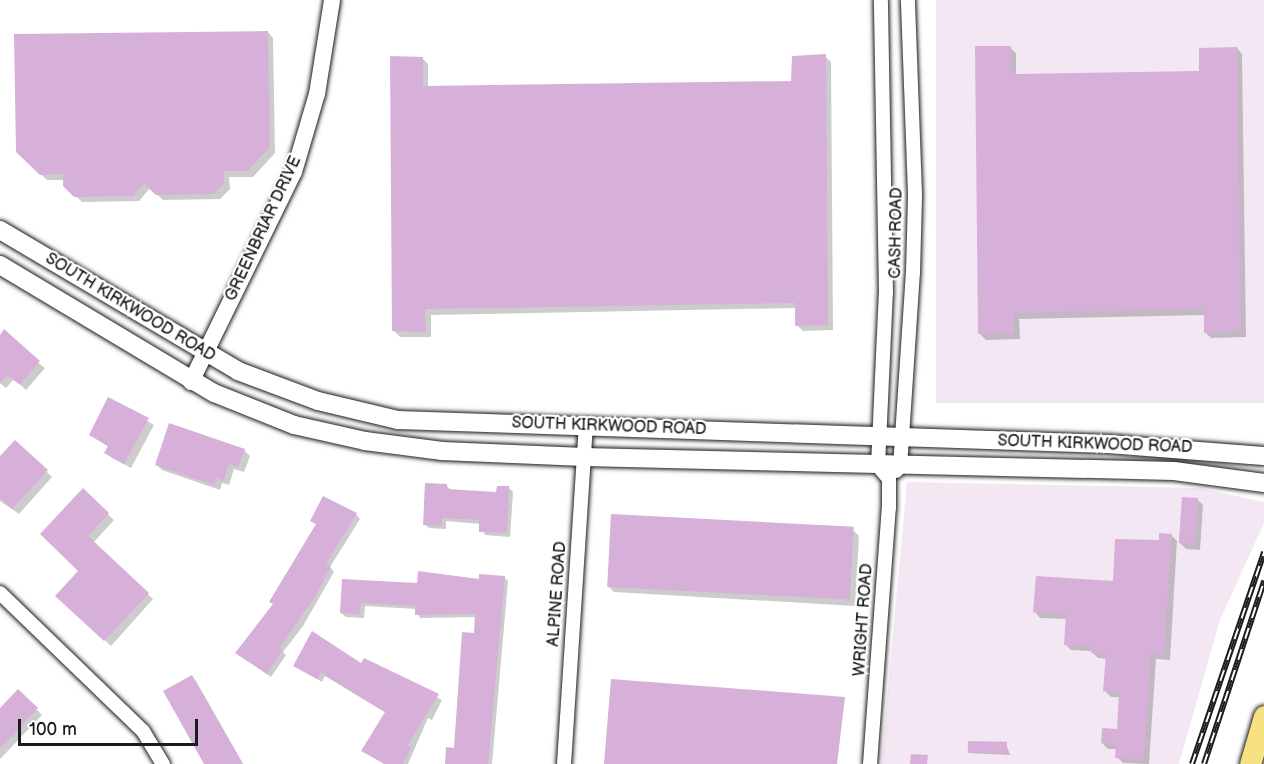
<!DOCTYPE html>
<style>
body{margin:0}
#map{position:relative;width:1264px;height:764px;overflow:hidden;background:#fff;font-family:"Balsamiq Sans",sans-serif}
div>[style]{position:absolute}
[style*='--x']{left:calc(var(--x)*1px);top:calc(var(--y)*1px);width:calc(var(--w)*1px);rotate:calc(var(--a)*1deg)}
.built>*{inset:0;background:#f3e7f3;transform-origin:0 0}
.shadow>*{inset:0;background:#0003}
.building>*{inset:0;background:#d6b0d8;transform-origin:0 0}
.roads{filter:drop-shadow(0 0 2px #1c1c1c) drop-shadow(0 0 2px #1c1c1c)}
.minor>*{height:14px;margin:-7px;padding:0 7px;transform-origin:7px;border-radius:7px;background:#fff}
.tertiary>*{height:16px;margin:-8px;padding:0 8px;transform-origin:8px;border-radius:8px;background:#fff}
.secondary>*{height:18px;margin:-9px;padding:0 9px;transform-origin:9px;border-radius:9px;background:#fff}
.trunk>*{height:21px;margin:-10.5px;padding:0 10.5px;transform-origin:10.5px;border-radius:10.5px;background:#f7e281}
.rail>*{height:6px;margin-top:-3px;transform-origin:0;background:repeating-linear-gradient(90deg,#fff 0 11px,#1c1c1c 0 22px);box-sizing:border-box;border-block:2px solid #1c1c1c}
span{translate:-50% -50%;white-space:nowrap;text-align:center;line-height:1.15;-webkit-text-stroke:4.5px #fff;paint-order:stroke}
.street-label{font-size:16px;color:#1c1c1c}
.scale{position:absolute;left:18px;top:719px;width:180px;height:27px;box-sizing:border-box;border:3px solid #1c1c1c;border-top:0;padding-left:8px;font-size:18px;line-height:21px;white-space:nowrap;color:#1c1c1c;-webkit-text-stroke:4px #fff;paint-order:stroke}
</style>
<div id="map">
<div class="built">
<i style="left:936px;top:0;width:328px;height:403px"></i>
<i style="clip-path:polygon(907px 482px,1200px 488px,1264px 502px,1264px 523px,1220px 620px,1179px 764px,881px 764px)"></i>
</div>
<div class="shadow">
<i style="clip-path:polygon(268px 32px,273px 38px,275px 153px,253px 177px,229px 177px,230px 189px,220px 199px,163px 200px,150px 188px,139px 201px,82px 202px,65px 185px,64px 180px,47px 180px,17px 152px)"></i>
<i style="clip-path:polygon(1010px 48px,1016px 53px,1016px 75px,1201px 73px,1237px 48px,1242px 54px,1246px 337px,1211px 338px,1205px 332px,1205px 315px,1019px 319px,1020px 339px,986px 340px,980px 334px)"></i>
<i style="clip-path:polygon(825px 56px,831px 62px,833px 330px,803px 331px,797px 325px,796px 308px,431px 315px,431px 337px,400px 337px,394px 331px,422px 58px,428px 64px,428px 88px,793px 83px)"></i>
<i style="clip-path:polygon(0 335px,45px 368px,26px 390px,14px 379px,6px 388px,0 383px)"></i>
<i style="clip-path:polygon(109px 399px,154px 425px,131px 468px,112px 458px,106px 452px,109px 447px,90px 435px)"></i>
<i style="clip-path:polygon(15px 442px,52px 477px,19px 514px,0 501px,0 459px)"></i>
<i style="clip-path:polygon(244px 450px,250px 456px,244px 472px,234px 469px,229px 485px,222px 483px,220px 490px,162px 470px,156px 464px)"></i>
<i style="clip-path:polygon(447px 486px,451px 490px,498px 494px,509px 488px,513px 492px,510px 537px,485px 535px,481px 524px,446px 521px,446px 529px,429px 528px,424px 524px)"></i>
<i style="clip-path:polygon(83px 491px,114px 520px,93px 543px,153px 599px,111px 646px,57px 596px,80px 571px)"></i>
<i style="clip-path:polygon(1197px 499px,1203px 505px,1200px 550px,1186px 549px,1180px 543px)"></i>
<i style="clip-path:polygon(356px 514px,360px 519px,330px 567px,334px 572px,303px 626px,283px 652px,286px 655px,271px 677px,237px 653px,274px 605px,317px 525px,312px 521px)"></i>
<i style="clip-path:polygon(853px 530px,859px 536px,855px 606px,614px 592px,608px 586px)"></i>
<i style="clip-path:polygon(1172px 536px,1177px 541px,1170px 660px,1156px 659px,1149px 764px,1123px 763px,1117px 757px,1117px 749px,1108px 749px,1102px 743px,1119px 730px,1121px 697px,1111px 697px,1105px 691px,1107px 659px,1098px 658px,1091px 651px,1071px 650px,1065px 644px,1067px 619px,1040px 618px,1035px 612px,1114px 583px)"></i>
<i style="clip-path:polygon(504px 577px,508px 581px,492px 764px,447px 764px,456px 749px,477px 617px,420px 618px,416px 609px,365px 606px,364px 618px,346px 617px,341px 613px,343px 581px,418px 585px)"></i>
<i style="clip-path:polygon(364px 660px,442px 700px,432px 720px,428px 718px,408px 764px,384px 764px,363px 751px,386px 713px,325px 676px,322px 682px,295px 666px,362px 665px)"></i>
<i style="clip-path:polygon(192px 677px,196px 681px,243px 764px,206px 764px)"></i>
<i style="clip-path:polygon(18px 691px,42px 715px,0 759px,0 710px)"></i>
<i style="clip-path:polygon(1006px 744px,1010px 755px,969px 753px)"></i>
</div>
<div class="building">
<i style="clip-path:polygon(268px 31px,270px 147px,247px 171px,224px 171px,224px 183px,214px 194px,156px 195px,144px 184px,133px 196px,74px 197px,63px 186px,63px 174px,40px 175px,16px 152px,14px 34px)"></i>
<i style="clip-path:polygon(975px 46px,1011px 46px,1011px 74px,1199px 71px,1199px 48px,1237px 47px,1241px 331px,1204px 333px,1204px 309px,1014px 313px,1014px 334px,978px 334px)"></i>
<i style="clip-path:polygon(826px 54px,828px 325px,795px 326px,795px 303px,425px 309px,426px 332px,392px 331px,390px 56px,423px 57px,423px 86px,791px 81px,792px 56px)"></i>
<i style="clip-path:polygon(4px 329px,40px 361px,20px 385px,7px 375px,0 383px,0 335px)"></i>
<i style="clip-path:polygon(108px 397px,149px 418px,124px 464px,104px 453px,108px 446px,89px 435px)"></i>
<i style="clip-path:polygon(169px 423px,245px 449px,238px 467px,229px 464px,223px 481px,216px 478px,214px 485px,155px 465px)"></i>
<i style="clip-path:polygon(15px 440px,48px 470px,12px 509px,0 498px,0 456px)"></i>
<i style="clip-path:polygon(425px 483px,447px 484px,447px 489px,496px 492px,497px 486px,509px 486px,507px 533px,479px 532px,479px 520px,442px 518px,442px 526px,423px 525px)"></i>
<i style="clip-path:polygon(83px 488px,109px 513px,88px 536px,149px 593px,104px 641px,55px 596px,78px 571px,40px 534px)"></i>
<i style="clip-path:polygon(323px 496px,357px 513px,326px 564px,331px 566px,315px 597px,279px 648px,282px 650px,267px 674px,235px 653px,273px 604px,269px 602px,316px 524px,310px 521px)"></i>
<i style="left:1182px;top:497px;width:16px;height:46px;rotate:4deg"></i>
<i style="left:611px;top:514px;width:243px;height:73px;rotate:3deg"></i>
<i style="clip-path:polygon(1159px 533px,1172px 534px,1164px 655px,1151px 654px,1144px 760px,1115px 758px,1116px 745px,1101px 743px,1102px 728px,1117px 729px,1119px 692px,1103px 691px,1106px 654px,1091px 653px,1091px 647px,1064px 645px,1066px 614px,1033px 612px,1036px 576px,1113px 581px,1115px 539px,1159px 540px)"></i>
<i style="clip-path:polygon(418px 571px,479px 579px,479px 574px,505px 576px,488px 764px,445px 764px,446px 747px,454px 748px,462px 632px,474px 633px,475px 614px,415px 615px,415px 606px,361px 603px,360px 614px,340px 613px,342px 579px,417px 583px)"></i>
<i style="clip-path:polygon(312px 631px,361px 663px,364px 658px,439px 694px,407px 746px,411px 748px,403px 764px,385px 764px,361px 751px,385px 712px,321px 673px,317px 679px,293px 666px)"></i>
<i style="clip-path:polygon(192px 675px,243px 764px,204px 764px,163px 691px)"></i>
<i style="clip-path:polygon(611px 679px,845px 697px,837px 764px,604px 764px)"></i>
<i style="clip-path:polygon(18px 689px,38px 708px,0 748px,0 708px)"></i>
<i style="left:968px;top:741px;width:39px;height:12px;rotate:1deg"></i>
<i style="clip-path:polygon(911px 754px,928px 755px,927px 764px,910px 764px)"></i>
</div>
<div class="roads">
<div class="minor">
<i style="--x:896;--y:471;--w:6;--a:-45"></i>
<i style="--x:900;--y:467;--w:194;--a:-86.2"></i>
<i style="--x:913;--y:273;--w:79;--a:-88.5"></i>
<i style="--x:915;--y:194;--w:194;--a:-92.1"></i>
<i style="--x:0;--y:593;--w:199;--a:44"></i>
<i style="--x:143;--y:731;--w:39;--a:59"></i>
<i style="--x:564;--y:764;--w:338;--a:-86.3"></i>
<i style="--x:870;--y:764;--w:257;--a:-85.8"></i>
<i style="--x:889;--y:508;--w:29;--a:-90"></i>
<i style="--x:889;--y:479;--w:17;--a:-130"></i>
<i style="--x:878;--y:466;--w:173;--a:-87.4"></i>
<i style="--x:886;--y:293;--w:293;--a:-91"></i>
</div>
<div class="tertiary">
<i style="--x:191;--y:382;--w:234;--a:-63.9"></i>
<i style="--x:294;--y:172;--w:81;--a:-73.6"></i>
<i style="--x:317;--y:94;--w:95;--a:-80.9"></i>
</div>
<div class="secondary">
<i style="--x:0;--y:230;--w:277;--a:30.6"></i>
<i style="--x:238;--y:371;--w:85;--a:20.6"></i>
<i style="--x:318;--y:401;--w:82;--a:13.4"></i>
<i style="--x:398;--y:420;--w:710;--a:1.94"></i>
<i style="--x:1108;--y:444;--w:156;--a:4.4"></i>
<i style="--x:0;--y:265;--w:249;--a:30.9"></i>
<i style="--x:214;--y:393;--w:86;--a:21.8"></i>
<i style="--x:294;--y:425;--w:73;--a:12.7"></i>
<i style="--x:365;--y:441;--w:78;--a:7.4"></i>
<i style="--x:442;--y:451;--w:142;--a:2.4"></i>
<i style="--x:584;--y:457;--w:590;--a:1.36"></i>
<i style="--x:1174;--y:471;--w:91;--a:7.6"></i>
</div>
<div class="trunk">
<i style="--x:1250;--y:764;--w:50;--a:-73.7"></i>
</div>
</div>
<div class="rail">
<i style="--x:1192;--y:764;--w:224;--a:-71.2"></i>
<i style="--x:1204;--y:764;--w:193;--a:-71.8"></i>
</div>
<div class="street-label">
<span style="left:264px;top:229px;rotate:-65deg">GREENBRIAR DRIVE</span>
<span style="left:897px;top:233px;rotate:-89deg">CASH ROAD</span>
<span style="left:130px;top:308px;rotate:31deg">SOUTH KIRKWOOD ROAD</span>
<span style="left:609px;top:427px;rotate:2deg">SOUTH KIRKWOOD ROAD</span>
<span style="left:1095px;top:445px;rotate:2deg">SOUTH KIRKWOOD ROAD</span>
<span style="left:558px;top:594px;rotate:-86deg">ALPINE ROAD</span>
<span style="left:864px;top:620px;rotate:-86deg">WRIGHT ROAD</span>
</div>
<div class="scale">100 m</div>
</div>
